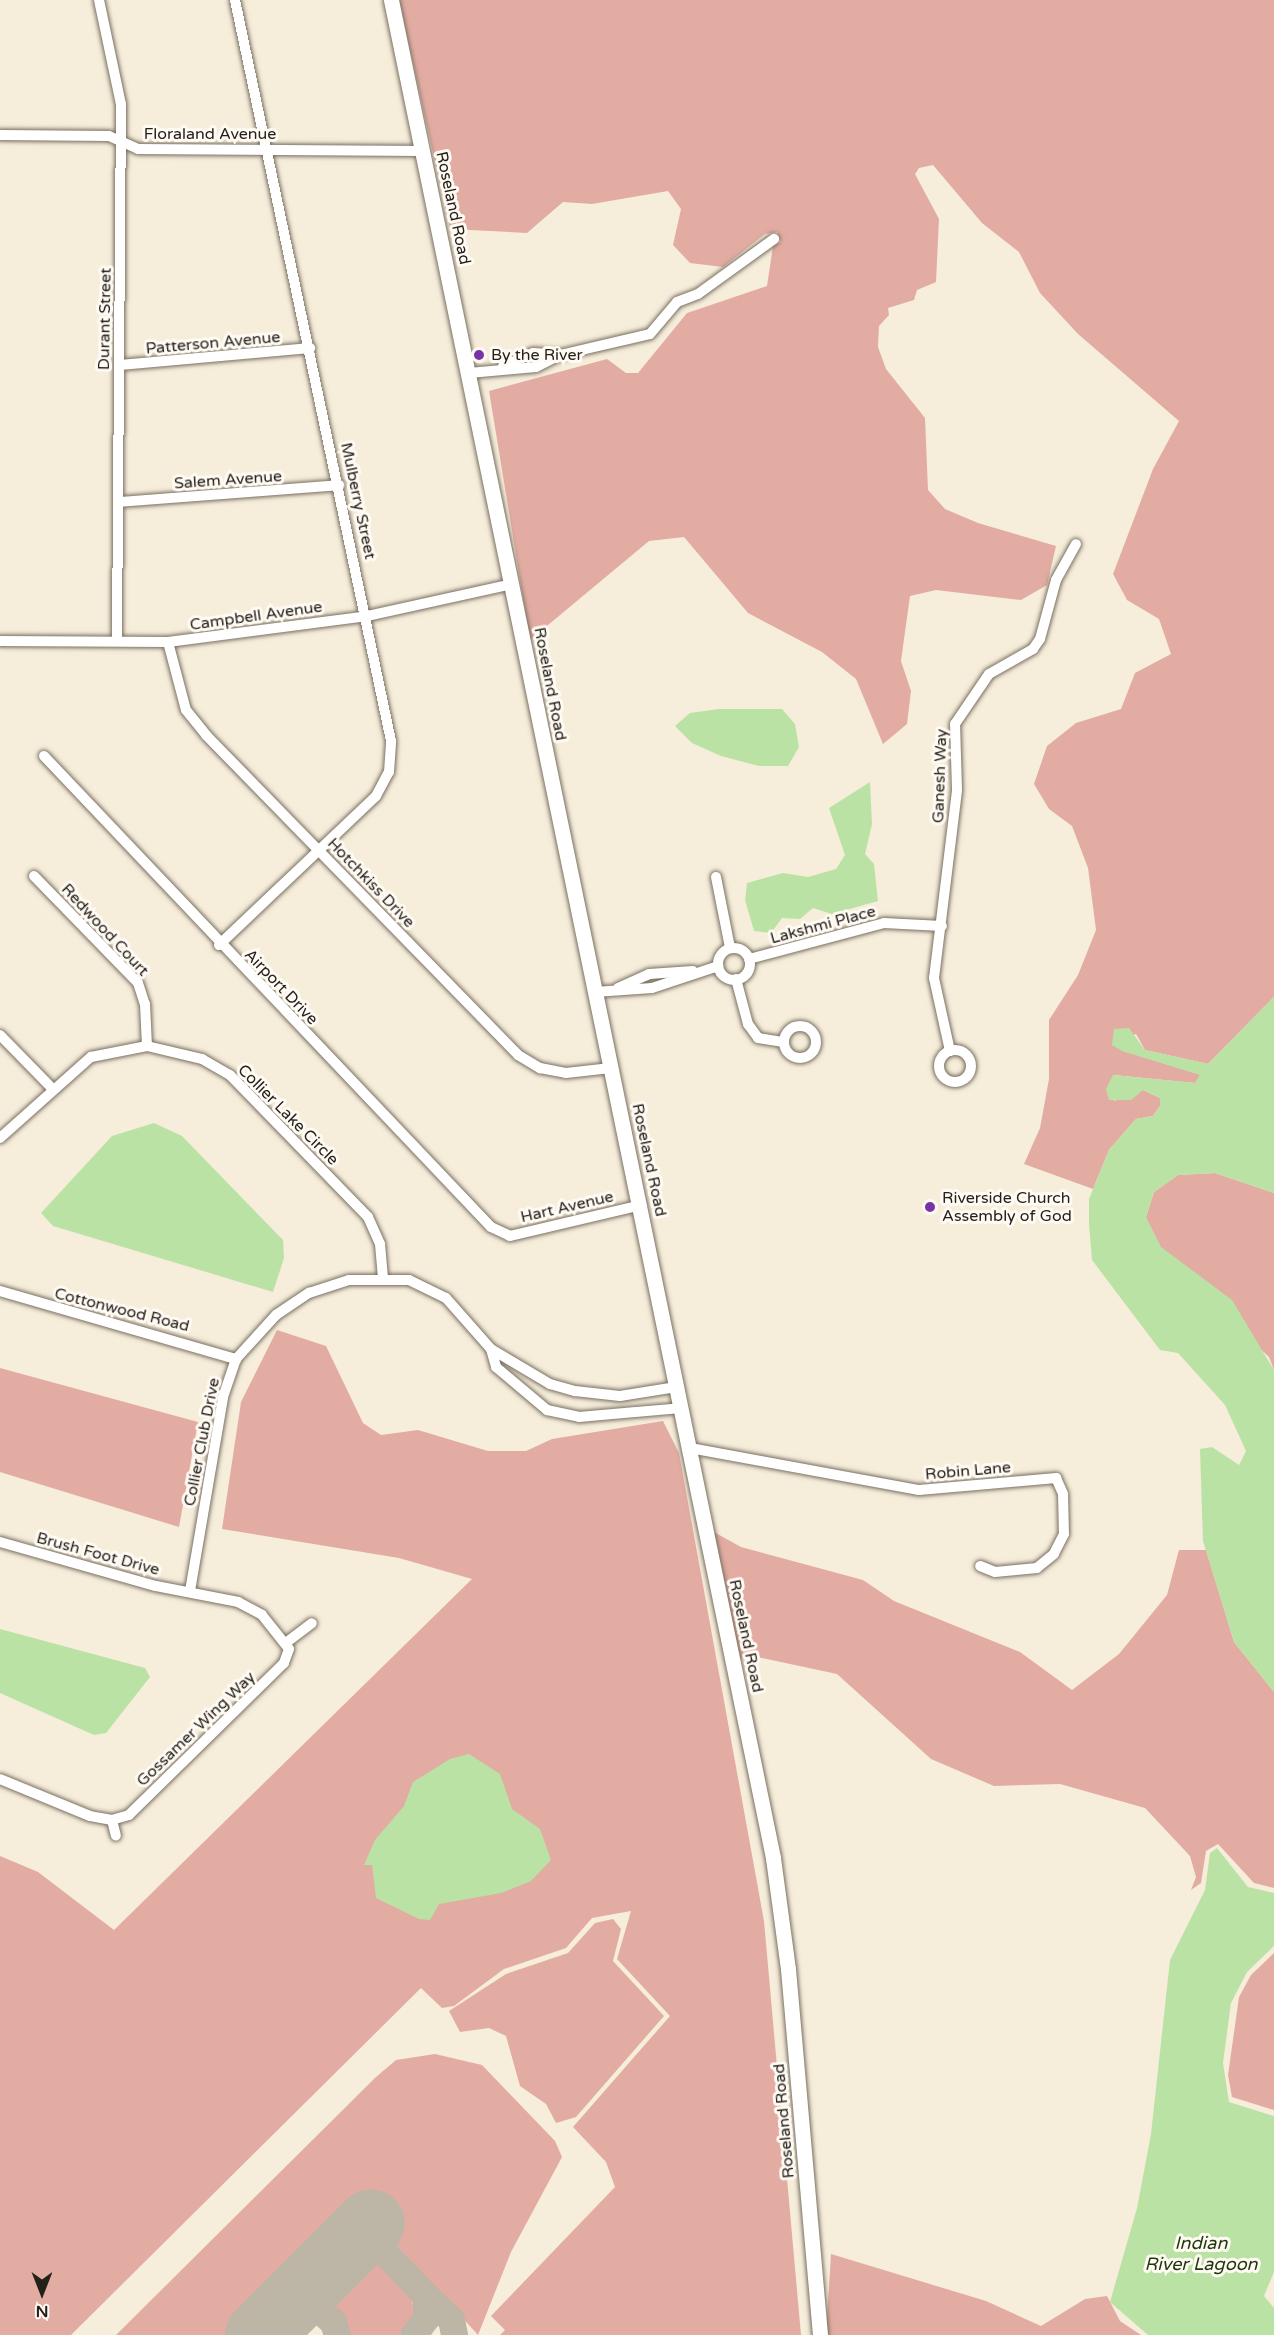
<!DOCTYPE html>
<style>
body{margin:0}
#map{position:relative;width:1274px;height:2335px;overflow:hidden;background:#f7eddb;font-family:"Varela Round",sans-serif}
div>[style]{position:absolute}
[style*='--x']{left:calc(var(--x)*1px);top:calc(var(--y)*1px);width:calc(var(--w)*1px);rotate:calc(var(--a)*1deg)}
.green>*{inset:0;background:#e3aca3}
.water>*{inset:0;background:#bbe2a5}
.taxiway>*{height:27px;margin:-13.5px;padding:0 13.5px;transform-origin:13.5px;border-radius:13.5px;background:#bdb5a6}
.runway>*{height:68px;margin:-34px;padding:0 34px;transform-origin:34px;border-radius:34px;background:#bdb5a6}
.roads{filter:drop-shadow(0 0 2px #797061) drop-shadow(0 0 2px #797061)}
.street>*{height:10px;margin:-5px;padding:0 5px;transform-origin:5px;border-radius:5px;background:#fff}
.street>.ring{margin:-5px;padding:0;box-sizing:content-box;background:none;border:10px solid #fff;border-radius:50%}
.secondary>*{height:15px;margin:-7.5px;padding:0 7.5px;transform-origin:7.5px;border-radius:7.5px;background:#fff}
.dots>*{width:16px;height:16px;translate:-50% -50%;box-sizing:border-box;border:3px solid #fffbf4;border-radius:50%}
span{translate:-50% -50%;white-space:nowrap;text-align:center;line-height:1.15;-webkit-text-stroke:6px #fffbf4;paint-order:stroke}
.street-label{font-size:16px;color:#24201a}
.poi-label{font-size:16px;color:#24201a}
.left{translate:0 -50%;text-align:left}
.water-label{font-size:18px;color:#1f370d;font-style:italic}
.north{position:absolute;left:12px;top:2263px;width:60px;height:60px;-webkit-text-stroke:4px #fffbf4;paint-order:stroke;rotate:180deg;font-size:16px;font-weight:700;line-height:24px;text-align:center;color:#24201a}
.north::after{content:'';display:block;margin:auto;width:21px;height:27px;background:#24201a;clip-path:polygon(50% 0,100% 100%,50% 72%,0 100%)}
</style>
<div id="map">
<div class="green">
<i style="clip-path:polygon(399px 0,1274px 0,1274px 997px,1208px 1064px,1145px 1050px,1136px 1034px,1112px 1045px,1201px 1074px,1195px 1083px,1113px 1075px,1114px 1101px,1143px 1090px,1160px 1098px,1160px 1106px,1153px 1116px,1136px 1119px,1109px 1150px,1093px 1189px,1024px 1164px,1040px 1128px,1049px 1079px,1049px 1020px,1078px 975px,1096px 930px,1088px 868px,1072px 826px,1049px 809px,1034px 784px,1047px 746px,1076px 723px,1121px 709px,1135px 673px,1171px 654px,1159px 619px,1127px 600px,1113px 574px,1153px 469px,1179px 421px,1078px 334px,1040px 293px,1019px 252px,982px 223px,933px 165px,919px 168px,915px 174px,939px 219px,936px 282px,917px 290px,914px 300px,888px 308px,889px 315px,879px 326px,878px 347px,886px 369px,925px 418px,928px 490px,945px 509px,978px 523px,1056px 546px,1047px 585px,1021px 600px,936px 590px,910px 596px,901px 661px,911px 691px,907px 724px,883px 744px,856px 679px,822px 652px,748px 613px,684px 537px,649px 541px,530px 640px,489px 391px,607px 359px,626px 373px,638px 373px,687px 313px,767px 286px,773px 246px,781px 242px,777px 232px,765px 234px,723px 267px,690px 263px,673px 245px,681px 209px,668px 191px,592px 204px,563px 202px,527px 233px,450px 229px)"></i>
<i style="clip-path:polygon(1215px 1173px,1274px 1193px,1274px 1370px,1269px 1357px,1152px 1246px,1146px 1217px,1154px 1192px,1178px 1175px)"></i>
<i style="clip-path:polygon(277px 1330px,326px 1346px,363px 1423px,381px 1435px,418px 1430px,488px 1451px,526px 1451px,552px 1439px,663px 1421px,679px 1453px,764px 1921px,801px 2335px,500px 2335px,505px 2330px,491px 2316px,615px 2187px,606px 2162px,573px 2127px,670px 2016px,617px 1959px,631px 1911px,592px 1918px,566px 1948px,504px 1969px,454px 2006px,442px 2008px,421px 1988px,71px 2335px,0 2335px,0 1856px,38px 1872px,114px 1930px,472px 1579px,399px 1558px,222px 1529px,241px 1402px)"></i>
<i style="clip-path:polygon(0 1368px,198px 1422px,179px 1527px,0 1472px)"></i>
<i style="clip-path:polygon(712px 1531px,741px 1547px,863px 1580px,894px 1601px,1020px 1652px,1072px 1690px,1119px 1654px,1167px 1595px,1179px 1550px,1206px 1550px,1234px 1642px,1274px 1692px,1274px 1888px,1254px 1883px,1218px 1844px,1206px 1851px,1201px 1883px,1191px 1890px,1196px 1877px,1190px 1856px,1145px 1808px,1060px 1784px,994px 1786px,931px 1759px,837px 1674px,757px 1657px,738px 1659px)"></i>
<i style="clip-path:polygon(613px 1919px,621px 1929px,613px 1961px,664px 2016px,576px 2117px,556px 2123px,546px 2104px,520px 2086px,506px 2036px,489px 2028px,460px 2032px,449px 2011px,506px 1974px,568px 1953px,595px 1923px)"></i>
<i style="clip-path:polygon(1274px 1953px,1274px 2110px,1232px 2097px,1228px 2075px,1239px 1997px,1251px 1975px)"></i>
<i style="clip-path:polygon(435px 2054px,482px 2065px,555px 2141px,562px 2157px,511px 2252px,478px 2335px,364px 2209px,237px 2335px,116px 2335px,376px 2077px,396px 2060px)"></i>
<i style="clip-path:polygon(831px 2254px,986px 2301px,1041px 2326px,1085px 2299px,1107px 2296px,1120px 2321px,1141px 2335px,826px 2335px)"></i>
<i style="clip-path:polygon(364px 2257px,379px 2260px,412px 2296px,414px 2317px,400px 2335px,348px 2335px,339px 2311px,321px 2299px)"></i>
</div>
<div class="water">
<i style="clip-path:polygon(719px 709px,782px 709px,795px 724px,799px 747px,788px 766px,759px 766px,721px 756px,692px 743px,675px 726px,690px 713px)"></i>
<i style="clip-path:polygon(870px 782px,872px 824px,865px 854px,874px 864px,878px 901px,832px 914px,813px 908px,800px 919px,782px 918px,771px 933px,754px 931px,745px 900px,747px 883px,783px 873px,808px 877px,836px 869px,845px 855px,829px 808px)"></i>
<i style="clip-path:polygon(1274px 997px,1274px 1193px,1215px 1173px,1178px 1175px,1154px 1192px,1146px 1217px,1161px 1247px,1232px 1300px,1274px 1370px,1274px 1692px,1234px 1642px,1203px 1541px,1200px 1449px,1212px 1447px,1239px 1465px,1246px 1451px,1225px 1405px,1178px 1353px,1160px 1350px,1092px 1260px,1089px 1224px,1089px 1199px,1109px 1150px,1136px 1119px,1153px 1116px,1160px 1106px,1160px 1098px,1143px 1090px,1131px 1100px,1109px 1100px,1106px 1089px,1113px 1075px,1195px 1083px,1200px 1075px,1122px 1051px,1112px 1045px,1114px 1029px,1129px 1028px,1145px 1050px,1208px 1064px)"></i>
<i style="clip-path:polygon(154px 1123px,182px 1136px,283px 1240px,284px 1258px,273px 1292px,53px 1226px,41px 1213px,112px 1136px)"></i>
<i style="clip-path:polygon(0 1629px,145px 1668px,150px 1677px,106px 1733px,94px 1735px,0 1693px)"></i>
<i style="clip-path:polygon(469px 1754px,500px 1774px,512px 1809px,540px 1829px,551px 1860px,531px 1881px,501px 1893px,439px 1904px,430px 1920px,419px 1919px,376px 1898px,372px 1865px,364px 1865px,375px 1840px,404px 1806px,413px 1782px,450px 1759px)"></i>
<i style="clip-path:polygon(1217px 1848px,1248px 1887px,1274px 1893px,1274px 1946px,1247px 1972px,1231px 2003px,1223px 2063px,1229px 2102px,1274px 2116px,1274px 2272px,1264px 2296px,1274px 2308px,1274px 2335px,1148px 2335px,1110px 2302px,1137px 2208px,1151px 2134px,1170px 1960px,1205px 1890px,1210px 1853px)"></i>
</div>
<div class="taxiway">
<i style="--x:352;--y:2242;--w:13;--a:-18"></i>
<i style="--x:364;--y:2238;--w:13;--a:23"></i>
<i style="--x:376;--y:2243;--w:73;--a:46.7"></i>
<i style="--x:426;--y:2296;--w:22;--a:90"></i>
<i style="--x:426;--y:2318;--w:21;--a:127"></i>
<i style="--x:426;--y:2296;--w:34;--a:43"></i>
<i style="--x:451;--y:2319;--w:16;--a:79"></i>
<i style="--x:286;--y:2308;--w:31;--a:0"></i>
<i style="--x:317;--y:2308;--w:21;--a:41"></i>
<i style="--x:333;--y:2322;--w:14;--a:73"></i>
</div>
<div class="runway">
<i style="--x:259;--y:2335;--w:158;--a:-45"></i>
</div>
<div class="roads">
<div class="street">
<i style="--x:99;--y:0;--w:106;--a:78.1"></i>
<i style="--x:121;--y:104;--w:536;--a:90.43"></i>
<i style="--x:0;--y:135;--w:109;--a:0.5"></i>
<i style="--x:109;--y:136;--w:32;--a:24"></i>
<i style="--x:138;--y:149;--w:285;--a:0.4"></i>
<i style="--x:120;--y:365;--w:191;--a:-5.1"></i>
<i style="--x:503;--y:366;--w:33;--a:-23"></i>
<i style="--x:533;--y:353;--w:26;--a:4"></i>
<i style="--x:469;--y:373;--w:67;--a:-5.1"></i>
<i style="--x:536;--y:367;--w:27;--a:-27"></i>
<i style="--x:560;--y:355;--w:92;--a:-13.1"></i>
<i style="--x:650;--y:334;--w:42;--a:-49.8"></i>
<i style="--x:677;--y:302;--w:22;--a:-21"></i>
<i style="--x:698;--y:294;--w:94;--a:-35.9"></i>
<i style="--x:119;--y:502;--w:221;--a:-4.4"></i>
<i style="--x:0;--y:641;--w:168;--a:0.3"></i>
<i style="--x:168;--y:642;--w:201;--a:-7.4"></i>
<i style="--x:367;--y:616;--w:148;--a:-12.4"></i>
<i style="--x:168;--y:642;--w:70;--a:75.2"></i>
<i style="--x:186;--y:710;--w:32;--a:51"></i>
<i style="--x:206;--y:735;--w:447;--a:45.7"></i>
<i style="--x:518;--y:1055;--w:26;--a:31"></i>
<i style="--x:540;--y:1068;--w:26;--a:11"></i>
<i style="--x:566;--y:1073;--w:45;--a:-6.3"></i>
<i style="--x:44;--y:756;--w:649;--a:46.5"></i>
<i style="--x:491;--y:1227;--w:21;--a:25"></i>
<i style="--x:510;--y:1236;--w:135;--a:-13.3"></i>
<i style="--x:34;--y:876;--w:149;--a:45.8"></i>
<i style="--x:138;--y:983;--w:22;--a:72"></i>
<i style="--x:145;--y:1004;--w:42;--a:87.3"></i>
<i style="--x:716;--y:877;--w:72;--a:78.8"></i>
<i style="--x:219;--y:945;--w:216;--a:-43.5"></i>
<i style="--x:376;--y:796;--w:27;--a:-62"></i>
<i style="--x:389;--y:772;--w:31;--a:-86"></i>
<i style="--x:391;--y:741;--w:757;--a:-101.89"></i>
<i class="ring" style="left:718px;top:948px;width:22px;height:22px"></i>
<i style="--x:749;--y:959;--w:140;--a:-14.9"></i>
<i style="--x:884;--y:923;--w:58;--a:3"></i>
<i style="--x:736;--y:979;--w:47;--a:75.1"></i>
<i style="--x:748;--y:1024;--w:17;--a:54"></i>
<i style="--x:758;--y:1038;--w:26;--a:9"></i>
<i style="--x:618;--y:988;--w:34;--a:-24"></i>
<i style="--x:649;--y:974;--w:44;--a:-3.9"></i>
<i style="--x:595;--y:992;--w:57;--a:-4"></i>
<i style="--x:652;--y:988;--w:70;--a:-18.4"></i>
<i class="ring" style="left:784px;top:1026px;width:22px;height:22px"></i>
<i style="--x:0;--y:1035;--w:73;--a:45.6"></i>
<i class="ring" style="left:939px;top:1050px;width:22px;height:22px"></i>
<i style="--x:950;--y:1051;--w:75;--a:-102.4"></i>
<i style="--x:934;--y:978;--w:189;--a:-83"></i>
<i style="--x:957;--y:790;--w:66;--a:-91.7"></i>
<i style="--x:955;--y:724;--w:60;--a:-55.8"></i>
<i style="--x:989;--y:674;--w:51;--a:-29.6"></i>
<i style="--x:1033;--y:649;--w:12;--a:-55"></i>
<i style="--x:1040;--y:639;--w:61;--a:-74.8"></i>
<i style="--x:1056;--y:580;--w:41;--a:-60.9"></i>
<i style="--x:0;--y:1138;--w:122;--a:-41.7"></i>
<i style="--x:91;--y:1057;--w:57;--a:-11.1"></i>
<i style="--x:147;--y:1046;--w:57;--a:13.3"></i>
<i style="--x:202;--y:1059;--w:32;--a:30"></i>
<i style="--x:230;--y:1075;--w:198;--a:45.8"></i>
<i style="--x:368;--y:1217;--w:30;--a:66"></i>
<i style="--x:380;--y:1244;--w:35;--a:85"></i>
<i style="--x:0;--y:1291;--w:246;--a:16.1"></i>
<i style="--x:491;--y:1349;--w:69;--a:30.7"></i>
<i style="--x:550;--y:1384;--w:26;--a:16"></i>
<i style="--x:575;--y:1391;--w:45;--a:6.3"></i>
<i style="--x:620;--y:1396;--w:57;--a:-9.1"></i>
<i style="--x:690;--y:1448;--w:233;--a:10.4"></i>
<i style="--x:919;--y:1490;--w:138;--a:-5"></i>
<i style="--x:1056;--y:1478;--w:17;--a:66"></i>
<i style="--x:1063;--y:1494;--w:40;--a:88.6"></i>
<i style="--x:1064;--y:1534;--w:22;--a:117"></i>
<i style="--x:1054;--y:1554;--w:22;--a:141"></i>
<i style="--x:1037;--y:1568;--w:42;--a:174.6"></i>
<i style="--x:995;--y:1572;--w:16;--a:-158"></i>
<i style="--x:0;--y:1542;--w:162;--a:15.8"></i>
<i style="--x:156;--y:1586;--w:84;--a:11"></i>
<i style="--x:238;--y:1602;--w:27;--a:28"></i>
<i style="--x:262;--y:1615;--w:43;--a:51.5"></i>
<i style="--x:289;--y:1649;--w:15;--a:110"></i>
<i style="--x:284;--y:1663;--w:217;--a:135.6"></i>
<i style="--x:129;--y:1815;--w:18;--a:164"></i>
<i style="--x:112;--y:1820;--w:22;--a:-170"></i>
<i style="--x:90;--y:1816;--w:97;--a:-157.7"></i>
<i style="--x:190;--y:1591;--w:197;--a:-80.3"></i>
<i style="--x:223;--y:1397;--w:40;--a:-71.1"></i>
<i style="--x:236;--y:1359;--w:59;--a:-47.7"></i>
<i style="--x:276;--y:1315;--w:40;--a:-34"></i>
<i style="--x:309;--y:1293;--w:42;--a:-18"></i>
<i style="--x:349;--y:1280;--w:60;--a:0"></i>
<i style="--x:409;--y:1280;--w:41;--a:25.9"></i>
<i style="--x:446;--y:1298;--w:68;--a:48.6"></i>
<i style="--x:491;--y:1349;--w:19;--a:74"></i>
<i style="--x:496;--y:1367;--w:67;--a:40.1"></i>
<i style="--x:547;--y:1410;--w:33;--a:12"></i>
<i style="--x:579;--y:1417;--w:102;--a:-5"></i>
<i style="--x:287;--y:1642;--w:31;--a:-37"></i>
<i style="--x:112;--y:1820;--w:16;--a:76"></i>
</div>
<div class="secondary">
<i style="--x:391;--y:0;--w:1897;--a:78.38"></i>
<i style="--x:773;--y:1858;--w:112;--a:82.3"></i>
<i style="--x:788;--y:1969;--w:367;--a:85"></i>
</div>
</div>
<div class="dots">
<i style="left:479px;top:355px;background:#7a32a5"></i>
<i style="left:930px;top:1207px;background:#7a32a5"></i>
</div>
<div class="street-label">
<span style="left:210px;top:134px">Floraland Avenue</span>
<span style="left:453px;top:208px;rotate:78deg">Roseland Road</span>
<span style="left:105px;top:319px;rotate:-89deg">Durant Street</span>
<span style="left:213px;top:343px;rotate:-5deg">Patterson Avenue</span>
<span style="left:228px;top:480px;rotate:-4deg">Salem Avenue</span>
<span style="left:358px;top:501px;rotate:78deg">Mulberry Street</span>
<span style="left:256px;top:616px;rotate:-8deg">Campbell Avenue</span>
<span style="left:550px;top:684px;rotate:79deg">Roseland Road</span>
<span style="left:940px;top:776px;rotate:-88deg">Ganesh Way</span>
<span style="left:371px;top:883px;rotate:46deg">Hotchkiss Drive</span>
<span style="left:823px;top:925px;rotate:-15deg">Lakshmi Place</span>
<span style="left:105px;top:930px;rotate:47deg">Redwood Court</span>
<span style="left:281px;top:987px;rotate:46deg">Airport Drive</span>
<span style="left:288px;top:1115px;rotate:45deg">Collier Lake Circle</span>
<span style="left:649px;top:1160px;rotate:78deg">Roseland Road</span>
<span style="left:567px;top:1207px;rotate:-13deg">Hart Avenue</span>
<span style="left:122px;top:1310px;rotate:14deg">Cottonwood Road</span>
<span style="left:202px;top:1442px;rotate:-79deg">Collier Club Drive</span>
<span style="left:968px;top:1471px;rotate:-5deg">Robin Lane</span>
<span style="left:98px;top:1554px;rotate:15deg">Brush Foot Drive</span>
<span style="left:746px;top:1636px;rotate:78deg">Roseland Road</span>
<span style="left:196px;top:1729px;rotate:-44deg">Gossamer Wing Way</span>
<span style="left:784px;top:2121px;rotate:-95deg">Roseland Road</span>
</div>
<div class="poi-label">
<span class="left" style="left:491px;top:355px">By the River</span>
<span class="left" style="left:942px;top:1207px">Riverside Church<br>Assembly of God</span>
</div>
<div class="water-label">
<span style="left:1201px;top:2254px">Indian<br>River Lagoon</span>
</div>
<div class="north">N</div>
</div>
